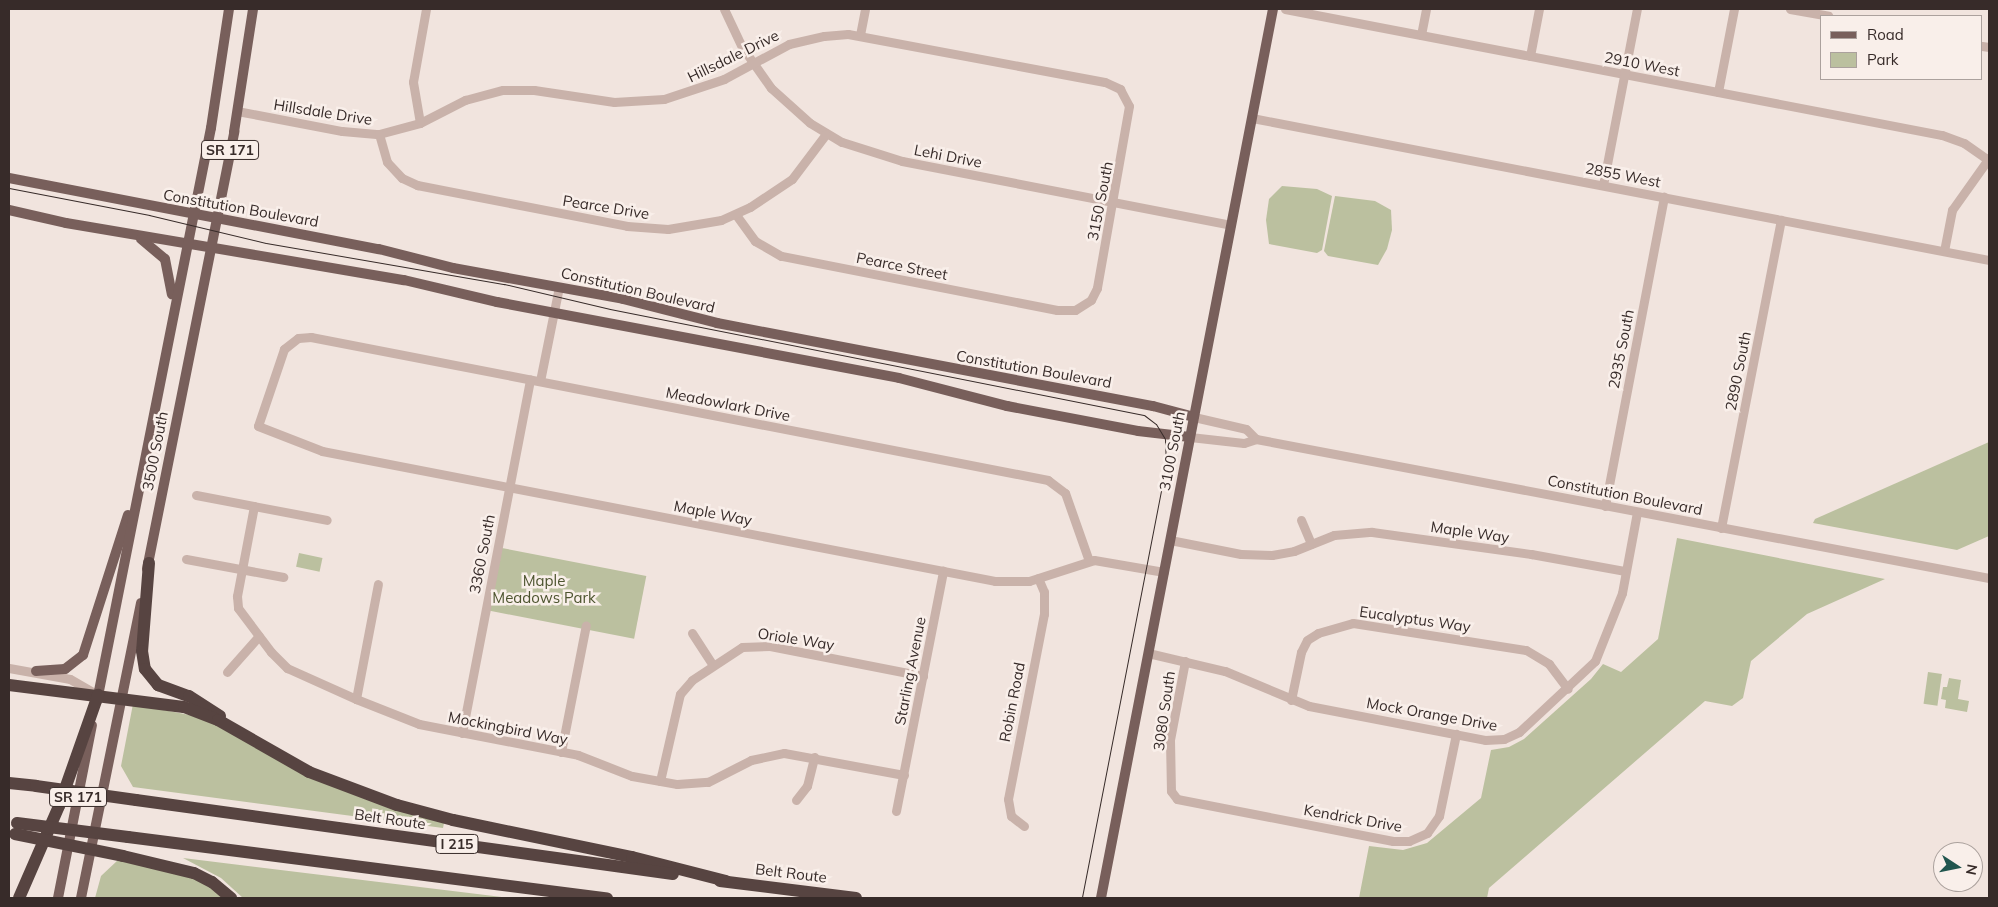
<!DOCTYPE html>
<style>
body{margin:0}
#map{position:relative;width:1998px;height:907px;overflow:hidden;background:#f1e4de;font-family:Mulish,sans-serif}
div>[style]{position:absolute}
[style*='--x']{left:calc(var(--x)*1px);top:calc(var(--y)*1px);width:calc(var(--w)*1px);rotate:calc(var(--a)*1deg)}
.green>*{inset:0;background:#bbc09f;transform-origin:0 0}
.minor>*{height:9px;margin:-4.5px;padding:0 4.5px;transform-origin:4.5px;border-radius:4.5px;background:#c9b2aa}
.major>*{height:10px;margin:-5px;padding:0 5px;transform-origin:5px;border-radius:5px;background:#785f5b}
.highway>*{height:12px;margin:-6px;padding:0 6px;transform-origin:6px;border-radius:6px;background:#574441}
.tram>*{height:1px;margin:-0.5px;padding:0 0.5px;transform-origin:0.5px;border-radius:0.5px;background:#372b29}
.highway-bridge>*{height:12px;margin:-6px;padding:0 6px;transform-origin:6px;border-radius:6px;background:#574441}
span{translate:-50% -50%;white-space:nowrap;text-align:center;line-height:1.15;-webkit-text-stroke:5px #f9efea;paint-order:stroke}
.shield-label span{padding:1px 4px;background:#f9efea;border:1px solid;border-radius:4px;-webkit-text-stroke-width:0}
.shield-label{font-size:14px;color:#372b29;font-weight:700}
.street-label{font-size:15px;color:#372b29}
.park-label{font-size:15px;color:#4d542f}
.frame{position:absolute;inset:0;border:10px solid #372b29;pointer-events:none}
.legend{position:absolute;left:1820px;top:15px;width:162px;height:65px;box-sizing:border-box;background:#f9efea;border:1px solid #aba19d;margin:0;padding:6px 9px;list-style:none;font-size:15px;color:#372b29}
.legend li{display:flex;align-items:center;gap:10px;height:25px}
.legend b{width:25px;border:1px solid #aba19d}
.north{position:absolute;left:1933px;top:842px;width:50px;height:50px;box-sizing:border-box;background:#f9efea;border:1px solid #aba19d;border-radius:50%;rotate:101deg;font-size:14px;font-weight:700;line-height:20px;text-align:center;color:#372b29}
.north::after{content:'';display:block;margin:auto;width:18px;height:22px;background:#21564f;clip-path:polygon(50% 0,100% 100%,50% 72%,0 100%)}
</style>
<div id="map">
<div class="green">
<i style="clip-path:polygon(1282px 186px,1317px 189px,1332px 196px,1322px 250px,1317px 253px,1269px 244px,1266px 220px,1269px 199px)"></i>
<i style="clip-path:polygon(1335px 196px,1375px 201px,1391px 210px,1392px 230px,1387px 249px,1378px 265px,1328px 256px,1324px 251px)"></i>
<i style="clip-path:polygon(1989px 442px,1989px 536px,1957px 550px,1813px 523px,1815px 519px)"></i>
<i style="clip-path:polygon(1677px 538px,1885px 579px,1807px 614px,1751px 661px,1743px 698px,1732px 706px,1705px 701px,1489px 888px,1487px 898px,1359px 898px,1369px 846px,1403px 850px,1427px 843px,1481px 798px,1491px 750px,1509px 747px,1524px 739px,1591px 679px,1603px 664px,1621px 672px,1658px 639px)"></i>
<i style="left:502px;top:548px;width:147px;height:64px;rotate:11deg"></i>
<i style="left:299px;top:553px;width:24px;height:14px;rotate:12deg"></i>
<i style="left:1928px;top:672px;width:14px;height:32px;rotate:8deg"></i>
<i style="clip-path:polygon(1949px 678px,1961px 680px,1958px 699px,1969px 701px,1967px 712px,1945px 708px,1946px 700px,1941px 699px,1943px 687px,1947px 687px)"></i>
<i style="clip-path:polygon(133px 704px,205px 718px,241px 738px,444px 823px,443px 828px,133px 787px,121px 766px)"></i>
<i style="clip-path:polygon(183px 858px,510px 898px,243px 898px,221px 878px)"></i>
<i style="clip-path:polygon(118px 860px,190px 876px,220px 891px,226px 898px,95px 898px,101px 876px)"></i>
</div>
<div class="minor">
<i style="--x:724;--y:9;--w:42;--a:64.7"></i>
<i style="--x:742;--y:47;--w:50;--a:54.7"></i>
<i style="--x:771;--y:88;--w:52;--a:41.9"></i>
<i style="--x:810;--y:123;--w:37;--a:31"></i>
<i style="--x:842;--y:142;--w:63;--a:17.6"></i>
<i style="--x:902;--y:161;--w:335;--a:11"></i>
<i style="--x:1285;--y:9;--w:669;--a:10.86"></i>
<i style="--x:1942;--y:135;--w:23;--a:20"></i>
<i style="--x:1964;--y:143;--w:29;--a:35"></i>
<i style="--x:1790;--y:9;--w:39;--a:10"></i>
<i style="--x:860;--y:35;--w:26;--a:-79"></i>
<i style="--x:1421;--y:35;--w:26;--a:-79"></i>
<i style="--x:1982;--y:46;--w:7;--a:8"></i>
<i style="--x:1530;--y:56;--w:48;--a:-79.2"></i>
<i style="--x:1718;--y:92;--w:85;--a:-79.1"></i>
<i style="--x:237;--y:111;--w:107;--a:10.8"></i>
<i style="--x:342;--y:131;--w:37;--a:5"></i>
<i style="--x:379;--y:134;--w:42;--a:-15"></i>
<i style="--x:420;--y:123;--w:51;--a:-27.1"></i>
<i style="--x:465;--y:100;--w:39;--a:-15"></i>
<i style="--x:503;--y:90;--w:31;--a:0"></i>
<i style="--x:534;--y:90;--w:81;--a:8.5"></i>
<i style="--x:614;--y:102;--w:50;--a:-3.4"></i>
<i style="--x:664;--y:99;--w:63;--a:-18.4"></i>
<i style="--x:724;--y:79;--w:74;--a:-28.3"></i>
<i style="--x:789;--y:44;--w:36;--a:-13"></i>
<i style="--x:824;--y:36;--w:24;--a:-5"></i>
<i style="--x:848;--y:34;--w:261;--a:10.6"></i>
<i style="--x:1105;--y:82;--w:17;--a:25"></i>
<i style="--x:1120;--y:89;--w:19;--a:62"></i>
<i style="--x:1129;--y:106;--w:185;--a:100"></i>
<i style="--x:1097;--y:288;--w:13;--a:117"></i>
<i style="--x:1091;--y:300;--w:19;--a:148"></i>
<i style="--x:1075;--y:310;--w:18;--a:180"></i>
<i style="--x:1057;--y:310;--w:281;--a:-168.9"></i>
<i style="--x:781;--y:256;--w:30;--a:-150"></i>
<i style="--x:755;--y:241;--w:32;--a:-126"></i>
<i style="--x:1252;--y:118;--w:751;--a:10.91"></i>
<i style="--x:420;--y:123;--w:42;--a:-99.7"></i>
<i style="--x:413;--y:82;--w:74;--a:-79.9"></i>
<i style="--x:379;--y:134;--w:29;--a:74"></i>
<i style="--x:387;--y:162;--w:22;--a:47"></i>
<i style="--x:402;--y:178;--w:17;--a:25"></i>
<i style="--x:417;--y:185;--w:214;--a:11"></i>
<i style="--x:627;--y:226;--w:41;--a:4.2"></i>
<i style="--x:668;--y:229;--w:54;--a:-9.6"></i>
<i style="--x:721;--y:220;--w:32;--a:-24"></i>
<i style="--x:750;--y:207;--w:50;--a:-33.7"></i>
<i style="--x:792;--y:179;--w:56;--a:-52.9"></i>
<i style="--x:1603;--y:185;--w:179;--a:-79.1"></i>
<i style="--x:1944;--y:251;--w:42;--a:-79"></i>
<i style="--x:1952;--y:210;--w:64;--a:-54.6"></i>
<i style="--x:540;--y:381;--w:96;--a:-78.6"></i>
<i style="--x:1194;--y:417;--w:53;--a:13"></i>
<i style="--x:1246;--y:429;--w:14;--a:45"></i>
<i style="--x:1190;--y:437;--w:54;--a:6.3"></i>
<i style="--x:1244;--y:443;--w:13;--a:-18"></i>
<i style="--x:1256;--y:439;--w:746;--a:10.74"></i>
<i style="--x:196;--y:495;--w:133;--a:10.8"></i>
<i style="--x:254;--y:506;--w:92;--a:100.7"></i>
<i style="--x:237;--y:596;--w:12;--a:85"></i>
<i style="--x:238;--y:608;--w:55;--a:53.1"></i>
<i style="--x:271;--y:652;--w:23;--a:45"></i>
<i style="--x:287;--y:668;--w:76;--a:24.2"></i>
<i style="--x:356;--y:699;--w:68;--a:21.6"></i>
<i style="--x:419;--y:724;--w:162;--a:11"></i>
<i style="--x:578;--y:755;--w:58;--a:21.3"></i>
<i style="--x:632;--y:776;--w:46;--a:10.1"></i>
<i style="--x:677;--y:784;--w:31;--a:-4"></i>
<i style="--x:708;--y:782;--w:48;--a:-27.1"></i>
<i style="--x:751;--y:760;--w:34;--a:-12"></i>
<i style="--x:784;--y:753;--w:122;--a:10.4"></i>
<i style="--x:1605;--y:506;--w:315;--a:-79.2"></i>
<i style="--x:1301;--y:520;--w:26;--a:67"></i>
<i style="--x:1721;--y:528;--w:314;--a:-79"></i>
<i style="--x:1170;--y:540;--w:72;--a:11.2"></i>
<i style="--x:1241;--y:554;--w:31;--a:2"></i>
<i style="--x:1272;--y:555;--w:22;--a:-10"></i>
<i style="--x:1294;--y:551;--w:43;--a:-21.8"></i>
<i style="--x:1334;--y:535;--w:38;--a:-5"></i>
<i style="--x:1372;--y:532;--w:161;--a:7.9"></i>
<i style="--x:1531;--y:554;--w:96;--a:10.3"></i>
<i style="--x:186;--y:559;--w:99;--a:10.5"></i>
<i style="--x:1089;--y:561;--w:72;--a:-109.4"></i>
<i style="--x:1065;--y:493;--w:21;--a:-143"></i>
<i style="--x:1048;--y:480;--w:751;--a:-169.02"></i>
<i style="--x:311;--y:337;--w:13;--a:176"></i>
<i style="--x:298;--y:338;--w:18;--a:142"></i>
<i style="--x:284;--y:349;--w:81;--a:108.7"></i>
<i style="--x:258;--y:426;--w:69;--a:21.3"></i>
<i style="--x:322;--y:451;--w:685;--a:10.93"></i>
<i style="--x:995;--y:581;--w:34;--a:0"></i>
<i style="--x:1029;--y:581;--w:68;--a:-17.9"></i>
<i style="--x:1094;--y:560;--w:71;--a:9.7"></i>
<i style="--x:692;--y:633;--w:38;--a:57"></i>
<i style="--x:1148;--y:653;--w:79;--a:13.2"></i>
<i style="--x:1225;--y:671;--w:91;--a:22.6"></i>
<i style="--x:1309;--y:706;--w:179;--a:10.9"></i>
<i style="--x:1485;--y:740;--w:19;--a:-3"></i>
<i style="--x:1504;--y:739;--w:17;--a:-25"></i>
<i style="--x:1519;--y:732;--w:104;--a:-43.1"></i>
<i style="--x:1595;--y:661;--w:73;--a:-68.3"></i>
<i style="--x:1622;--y:593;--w:82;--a:-79.5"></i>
<i style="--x:1185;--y:661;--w:80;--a:100.8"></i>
<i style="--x:1170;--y:740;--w:51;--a:88.9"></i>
<i style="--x:1171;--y:791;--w:10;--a:53"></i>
<i style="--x:1177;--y:799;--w:220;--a:11"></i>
<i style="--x:1393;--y:841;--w:16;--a:0"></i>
<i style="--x:1409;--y:841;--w:20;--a:-24"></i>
<i style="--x:1427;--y:833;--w:21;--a:-55"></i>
<i style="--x:1439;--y:816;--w:84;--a:-78.3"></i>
<i style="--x:9;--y:668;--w:62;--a:10.2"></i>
<i style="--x:70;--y:679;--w:32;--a:30"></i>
<i style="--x:227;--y:672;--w:48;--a:-48.4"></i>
<i style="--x:356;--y:699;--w:117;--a:-79.2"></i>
<i style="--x:1291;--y:700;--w:49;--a:-78.2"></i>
<i style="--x:1301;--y:652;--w:13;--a:-63"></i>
<i style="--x:1307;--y:640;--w:13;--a:-32"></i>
<i style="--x:1318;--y:633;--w:36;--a:-16"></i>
<i style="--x:1353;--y:623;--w:175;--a:8.9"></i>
<i style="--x:1526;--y:650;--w:27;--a:31"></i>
<i style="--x:1549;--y:664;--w:31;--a:53"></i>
<i style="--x:462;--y:733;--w:360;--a:-79.1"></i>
<i style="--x:561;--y:752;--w:129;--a:-78.9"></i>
<i style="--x:660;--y:781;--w:89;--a:-77.1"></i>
<i style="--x:680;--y:694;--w:18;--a:-49"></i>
<i style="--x:692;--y:680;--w:60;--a:-33.4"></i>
<i style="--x:742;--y:647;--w:28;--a:-2"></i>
<i style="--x:770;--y:646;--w:156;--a:11.1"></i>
<i style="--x:796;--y:800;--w:18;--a:-52"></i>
<i style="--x:807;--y:786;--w:30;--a:-76"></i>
<i style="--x:896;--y:811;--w:245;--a:-78.9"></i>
<i style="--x:1024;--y:826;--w:16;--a:-142"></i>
<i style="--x:1011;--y:816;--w:17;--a:-100"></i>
<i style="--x:1008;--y:799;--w:188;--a:-79"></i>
<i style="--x:1044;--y:614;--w:22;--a:-90"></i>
<i style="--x:1044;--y:592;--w:15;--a:-113"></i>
</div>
<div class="major">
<i style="--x:9;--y:178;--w:377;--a:10.9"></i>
<i style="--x:379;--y:249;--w:76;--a:14.4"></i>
<i style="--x:453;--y:268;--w:173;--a:10.3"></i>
<i style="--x:623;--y:299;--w:97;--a:14.3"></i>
<i style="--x:717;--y:323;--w:444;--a:10.8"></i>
<i style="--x:1153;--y:406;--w:42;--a:15"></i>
<i style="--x:9;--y:210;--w:58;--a:12.8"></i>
<i style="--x:66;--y:223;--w:343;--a:9.6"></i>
<i style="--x:404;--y:280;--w:96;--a:13.3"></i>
<i style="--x:497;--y:302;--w:409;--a:10.7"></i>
<i style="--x:899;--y:378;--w:112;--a:14.5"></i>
<i style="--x:1007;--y:406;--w:133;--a:10.8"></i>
<i style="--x:1138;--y:431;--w:52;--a:6.6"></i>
<i style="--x:141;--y:239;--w:31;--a:40"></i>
<i style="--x:165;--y:259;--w:36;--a:79"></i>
<i style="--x:147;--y:569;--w:446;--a:-78.7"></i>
<i style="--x:234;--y:132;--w:124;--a:-81.2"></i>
<i style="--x:36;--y:671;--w:29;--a:-4"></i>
<i style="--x:65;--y:669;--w:23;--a:-38"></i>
<i style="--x:83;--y:655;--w:147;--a:-72.2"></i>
<i style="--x:97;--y:701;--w:584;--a:-78.75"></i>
<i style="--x:211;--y:128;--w:120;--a:-81.4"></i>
<i style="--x:58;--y:898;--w:176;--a:-78.9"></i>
<i style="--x:81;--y:898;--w:301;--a:-78.5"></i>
<i style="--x:1101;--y:898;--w:905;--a:-79.05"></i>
</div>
<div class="highway">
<i style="--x:149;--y:563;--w:88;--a:94.5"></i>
<i style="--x:142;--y:651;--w:18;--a:81"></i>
<i style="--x:145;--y:669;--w:21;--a:51"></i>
<i style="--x:158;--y:685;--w:33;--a:20"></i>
<i style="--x:189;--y:696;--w:37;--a:33"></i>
<i style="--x:9;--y:685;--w:176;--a:7.2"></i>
<i style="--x:184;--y:707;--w:36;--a:21"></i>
<i style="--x:218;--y:720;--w:105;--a:29.7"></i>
<i style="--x:309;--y:772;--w:94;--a:20.6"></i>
<i style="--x:397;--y:805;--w:58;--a:15"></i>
<i style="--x:453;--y:820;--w:183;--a:11.7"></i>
<i style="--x:632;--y:857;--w:97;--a:14.3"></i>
<i style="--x:9;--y:783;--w:27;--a:6"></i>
<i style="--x:136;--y:800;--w:542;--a:7.85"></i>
<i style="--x:128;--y:837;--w:483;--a:7.3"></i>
<i style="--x:123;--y:856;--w:73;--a:13.5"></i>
<i style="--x:194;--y:873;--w:20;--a:27"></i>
<i style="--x:212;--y:882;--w:25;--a:40"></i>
<i style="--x:720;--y:881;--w:137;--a:7.1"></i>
<i style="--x:19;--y:898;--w:100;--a:-66.5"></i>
<i style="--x:59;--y:806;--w:118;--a:-70.6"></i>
</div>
<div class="tram">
<i style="--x:9;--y:188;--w:143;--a:10.9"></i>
<i style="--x:149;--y:215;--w:120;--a:13.5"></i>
<i style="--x:266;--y:243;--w:242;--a:9.8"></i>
<i style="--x:504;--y:284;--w:109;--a:13.3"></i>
<i style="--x:610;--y:309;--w:544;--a:11.23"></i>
<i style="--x:1144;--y:415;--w:15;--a:37"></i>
<i style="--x:1156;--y:424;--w:17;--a:59"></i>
<i style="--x:1165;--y:439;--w:26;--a:88"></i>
<i style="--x:1166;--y:465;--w:441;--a:101"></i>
</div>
<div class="highway-bridge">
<i style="--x:36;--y:786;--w:101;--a:8"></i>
<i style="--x:17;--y:823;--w:112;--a:7.2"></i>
<i style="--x:15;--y:834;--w:110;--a:11.5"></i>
</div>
<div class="shield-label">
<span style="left:230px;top:150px">SR 171</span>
<span style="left:78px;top:797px">SR 171</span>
<span style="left:457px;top:844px">I 215</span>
</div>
<div class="street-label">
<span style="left:733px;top:56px;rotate:-26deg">Hillsdale Drive</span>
<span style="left:1642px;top:64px;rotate:11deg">2910 West</span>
<span style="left:323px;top:112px;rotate:9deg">Hillsdale Drive</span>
<span style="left:948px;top:156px;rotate:11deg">Lehi Drive</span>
<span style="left:1623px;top:175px;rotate:11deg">2855 West</span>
<span style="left:1100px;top:201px;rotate:-79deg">3150 South</span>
<span style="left:606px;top:207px;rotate:9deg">Pearce Drive</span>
<span style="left:241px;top:208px;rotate:10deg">Constitution Boulevard</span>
<span style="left:902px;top:266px;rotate:11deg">Pearce Street</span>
<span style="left:638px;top:290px;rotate:13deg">Constitution Boulevard</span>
<span style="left:1621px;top:349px;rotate:-79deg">2935 South</span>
<span style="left:1034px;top:369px;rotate:10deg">Constitution Boulevard</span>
<span style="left:1738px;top:371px;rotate:-79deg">2890 South</span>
<span style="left:728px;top:404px;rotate:11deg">Meadowlark Drive</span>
<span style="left:155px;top:451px;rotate:-79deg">3500 South</span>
<span style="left:1172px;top:451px;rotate:-79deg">3100 South</span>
<span style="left:1625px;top:495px;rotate:11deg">Constitution Boulevard</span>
<span style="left:713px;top:513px;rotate:11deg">Maple Way</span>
<span style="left:1470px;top:532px;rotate:8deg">Maple Way</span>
<span style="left:482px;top:554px;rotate:-79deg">3360 South</span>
<span style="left:1415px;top:619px;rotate:8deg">Eucalyptus Way</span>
<span style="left:796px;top:639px;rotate:9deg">Oriole Way</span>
<span style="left:910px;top:671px;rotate:-79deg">Starling Avenue</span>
<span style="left:1012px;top:702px;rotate:-79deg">Robin Road</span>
<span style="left:1164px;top:711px;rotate:-82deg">3080 South</span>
<span style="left:1432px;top:714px;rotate:10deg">Mock Orange Drive</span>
<span style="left:508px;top:728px;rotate:11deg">Mockingbird Way</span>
<span style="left:1353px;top:818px;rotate:10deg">Kendrick Drive</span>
<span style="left:390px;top:819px;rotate:8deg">Belt Route</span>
<span style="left:791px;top:873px;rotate:7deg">Belt Route</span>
</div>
<div class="park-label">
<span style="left:544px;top:589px">Maple<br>Meadows Park</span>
</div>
<div class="frame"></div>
<ul class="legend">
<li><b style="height:6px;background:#785f5b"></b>Road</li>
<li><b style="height:14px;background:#bbc09f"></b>Park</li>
</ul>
<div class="north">N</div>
</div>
